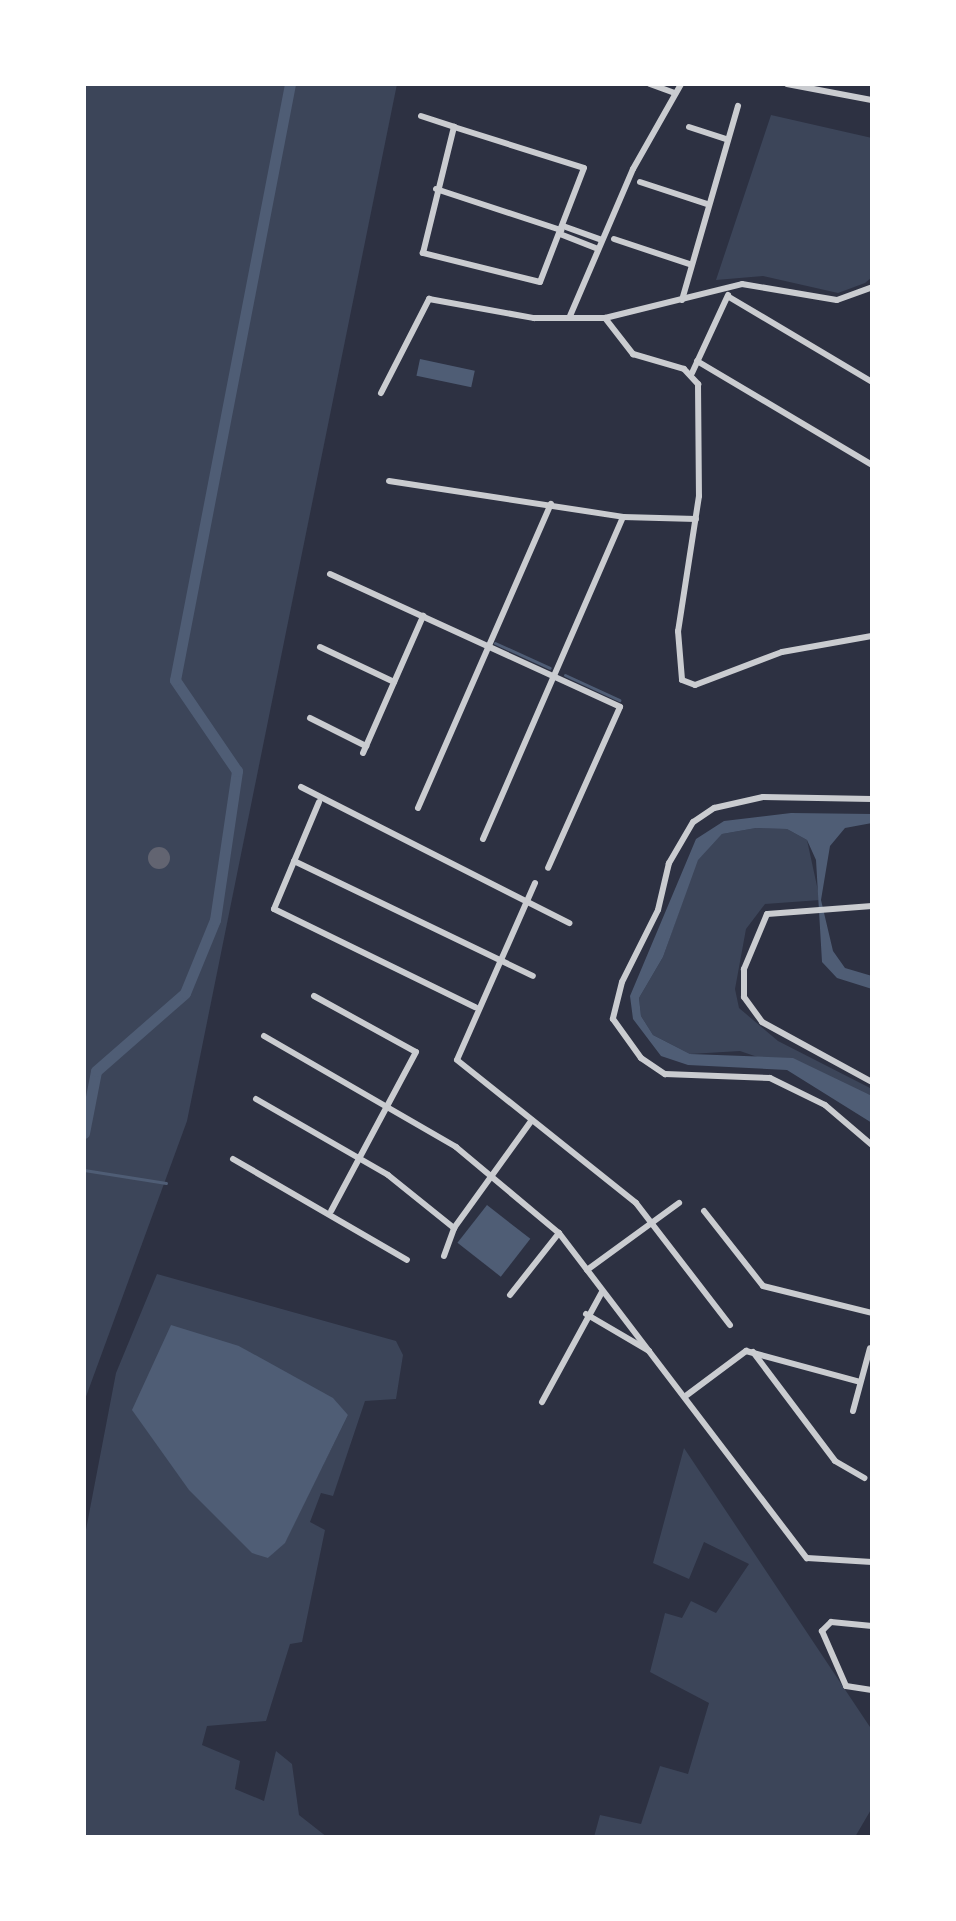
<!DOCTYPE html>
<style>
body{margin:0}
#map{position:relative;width:956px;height:1921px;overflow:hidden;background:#2d3142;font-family:"Sofia Sans Condensed",sans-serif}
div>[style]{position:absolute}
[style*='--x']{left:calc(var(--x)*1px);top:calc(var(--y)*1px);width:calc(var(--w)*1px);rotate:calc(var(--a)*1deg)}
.green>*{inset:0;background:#3c4559}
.water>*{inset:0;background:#4f5d75;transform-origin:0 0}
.stream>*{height:3px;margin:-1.5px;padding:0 1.5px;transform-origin:1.5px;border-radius:1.5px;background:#4f5d75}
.canal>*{height:11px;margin:-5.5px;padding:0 5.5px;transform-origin:5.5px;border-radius:5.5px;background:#4f5d75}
.building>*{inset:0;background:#626471}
.round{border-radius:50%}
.minor>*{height:6px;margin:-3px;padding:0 3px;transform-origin:3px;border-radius:3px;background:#caccd0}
span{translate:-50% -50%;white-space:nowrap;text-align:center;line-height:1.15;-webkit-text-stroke:8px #fff;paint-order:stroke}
.frame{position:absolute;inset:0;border:86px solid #fff;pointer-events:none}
</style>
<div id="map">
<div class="green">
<i style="clip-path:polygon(84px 84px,397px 84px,187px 1121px,84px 1402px)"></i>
<i style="clip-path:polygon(771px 115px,872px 138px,872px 277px,865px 283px,838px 293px,763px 276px,716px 280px)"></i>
<i style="clip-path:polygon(756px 828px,787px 829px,807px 840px,820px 900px,765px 904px,746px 929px,735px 989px,739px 1008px,778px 1041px,872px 1089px,872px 1096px,740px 1051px,690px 1054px,653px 1035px,641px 1016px,639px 998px,663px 957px,697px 860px,722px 834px)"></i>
<i style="clip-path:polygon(evenodd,157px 1274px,396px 1341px,403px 1355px,396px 1399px,365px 1401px,333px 1496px,321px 1493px,310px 1522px,325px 1530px,302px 1642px,290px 1644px,266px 1721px,207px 1726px,202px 1745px,240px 1761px,235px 1789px,264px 1801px,276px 1751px,292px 1764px,299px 1815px,327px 1837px,84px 1837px,84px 1540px,116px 1373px,157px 1274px,239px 1346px,348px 1415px,285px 1542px,268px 1558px,239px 1346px)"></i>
<i style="clip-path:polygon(684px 1448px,872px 1730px,872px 1808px,855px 1837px,594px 1837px,600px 1815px,641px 1824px,660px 1766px,688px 1774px,709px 1703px,650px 1672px,665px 1613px,682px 1618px,691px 1601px,716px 1613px,749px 1564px,704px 1542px,689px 1579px,653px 1563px)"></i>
</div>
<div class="water">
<i style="left:420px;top:359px;width:56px;height:17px;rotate:12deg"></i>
<i style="clip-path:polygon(791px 813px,872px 814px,872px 823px,845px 828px,830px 846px,821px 900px,833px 951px,845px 968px,872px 976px,872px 989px,837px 978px,822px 962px,816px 860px,807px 840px,787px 829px,756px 828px,722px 834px,698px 860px,663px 957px,639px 998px,641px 1016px,653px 1035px,690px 1054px,793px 1058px,872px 1096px,872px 1123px,787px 1070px,688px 1065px,661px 1056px,633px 1019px,630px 996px,696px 839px,724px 821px)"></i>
<i style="left:487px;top:1205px;width:55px;height:48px;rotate:38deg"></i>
<i style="clip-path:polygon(171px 1325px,239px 1346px,333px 1398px,348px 1415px,285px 1543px,268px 1558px,252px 1553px,189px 1490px,132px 1410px)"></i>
</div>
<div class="stream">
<i style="--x:495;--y:643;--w:60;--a:24.4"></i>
<i style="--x:565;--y:675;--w:60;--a:24.8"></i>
<i style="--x:84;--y:1170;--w:83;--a:9"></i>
</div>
<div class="canal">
<i style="--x:84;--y:1133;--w:63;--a:-79"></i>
<i style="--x:96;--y:1071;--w:118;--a:-41.2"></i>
<i style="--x:185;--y:993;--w:79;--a:-67.7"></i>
<i style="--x:215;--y:920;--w:151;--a:-81.6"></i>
<i style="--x:237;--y:771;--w:110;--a:-124.3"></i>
<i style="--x:175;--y:680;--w:607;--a:-79.08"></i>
</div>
<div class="building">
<i class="round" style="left:148px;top:847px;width:22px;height:22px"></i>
</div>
<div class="minor">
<i style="--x:650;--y:84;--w:27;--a:20"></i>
<i style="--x:787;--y:84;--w:86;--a:10.7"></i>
<i style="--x:421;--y:116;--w:35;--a:18"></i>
<i style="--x:454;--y:127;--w:136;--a:17.5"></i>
<i style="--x:584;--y:168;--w:122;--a:111.1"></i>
<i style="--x:540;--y:282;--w:121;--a:-166.1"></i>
<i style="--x:423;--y:253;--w:130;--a:-76.2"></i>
<i style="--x:689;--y:127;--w:40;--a:18"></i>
<i style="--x:640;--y:182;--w:71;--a:18.2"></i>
<i style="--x:436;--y:189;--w:132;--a:18.2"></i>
<i style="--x:563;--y:226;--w:41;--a:19.7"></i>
<i style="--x:560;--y:234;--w:41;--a:21.5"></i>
<i style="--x:614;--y:239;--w:79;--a:18.4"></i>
<i style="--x:729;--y:297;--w:166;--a:30.7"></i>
<i style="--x:682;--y:300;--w:202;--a:-73.9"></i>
<i style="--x:570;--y:316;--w:160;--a:-66.8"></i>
<i style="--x:633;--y:169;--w:98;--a:-60.5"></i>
<i style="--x:605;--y:318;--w:46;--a:52.1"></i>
<i style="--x:633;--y:354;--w:53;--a:16.4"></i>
<i style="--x:684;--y:369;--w:21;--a:47"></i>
<i style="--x:698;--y:384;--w:112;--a:89.5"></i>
<i style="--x:699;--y:496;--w:137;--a:98.8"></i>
<i style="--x:678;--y:631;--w:49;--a:85.3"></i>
<i style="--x:682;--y:680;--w:14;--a:21"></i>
<i style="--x:695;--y:685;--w:93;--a:-20.8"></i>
<i style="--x:782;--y:652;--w:91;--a:-10.1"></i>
<i style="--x:697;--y:361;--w:204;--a:30.7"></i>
<i style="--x:692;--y:373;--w:86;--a:-65.2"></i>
<i style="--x:381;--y:393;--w:106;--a:-62.9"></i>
<i style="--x:429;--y:299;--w:107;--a:10.3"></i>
<i style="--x:534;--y:318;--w:71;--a:0"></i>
<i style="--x:605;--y:318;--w:141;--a:-13.9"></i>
<i style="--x:742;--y:284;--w:96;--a:9.6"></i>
<i style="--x:837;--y:300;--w:37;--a:-20"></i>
<i style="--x:389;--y:481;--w:237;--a:8.7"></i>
<i style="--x:623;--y:517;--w:73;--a:1.6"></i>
<i style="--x:330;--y:574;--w:319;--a:24.6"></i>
<i style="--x:620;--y:707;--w:176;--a:114.1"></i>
<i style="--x:320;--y:647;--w:82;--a:25.3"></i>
<i style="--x:310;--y:718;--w:63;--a:26.6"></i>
<i style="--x:363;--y:753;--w:150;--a:-66.3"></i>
<i style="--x:301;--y:787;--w:301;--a:26.9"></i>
<i style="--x:872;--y:799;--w:109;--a:-178.9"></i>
<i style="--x:763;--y:797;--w:50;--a:167.3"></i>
<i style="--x:714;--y:808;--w:25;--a:146"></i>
<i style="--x:693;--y:822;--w:48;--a:120.3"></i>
<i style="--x:669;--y:863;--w:48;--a:103.2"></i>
<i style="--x:658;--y:910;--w:80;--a:116.6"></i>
<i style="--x:622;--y:982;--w:38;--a:104"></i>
<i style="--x:613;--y:1019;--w:48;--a:54.3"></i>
<i style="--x:641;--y:1058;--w:29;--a:34"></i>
<i style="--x:665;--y:1074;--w:105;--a:2.2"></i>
<i style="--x:770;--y:1078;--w:61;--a:26.1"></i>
<i style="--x:825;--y:1105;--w:62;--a:40.4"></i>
<i style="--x:319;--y:802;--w:116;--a:112.8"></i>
<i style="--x:274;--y:909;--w:224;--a:26"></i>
<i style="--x:418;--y:808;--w:332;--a:-66.4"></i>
<i style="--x:483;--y:839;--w:351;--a:-66.5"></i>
<i style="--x:294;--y:861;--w:265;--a:25.7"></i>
<i style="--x:535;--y:883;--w:193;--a:113.8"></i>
<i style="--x:457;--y:1060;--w:229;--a:38.6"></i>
<i style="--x:636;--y:1203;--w:154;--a:52.4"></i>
<i style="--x:872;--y:906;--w:105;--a:175.6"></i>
<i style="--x:767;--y:914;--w:60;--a:112.7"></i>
<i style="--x:744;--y:969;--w:28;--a:90"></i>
<i style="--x:744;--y:997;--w:31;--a:54"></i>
<i style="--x:762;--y:1022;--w:125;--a:28.6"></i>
<i style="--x:314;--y:996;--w:116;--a:28.8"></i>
<i style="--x:416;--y:1052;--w:180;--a:118.1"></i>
<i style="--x:264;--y:1036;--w:222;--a:30"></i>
<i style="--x:456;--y:1147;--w:134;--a:39.9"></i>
<i style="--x:559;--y:1233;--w:409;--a:52.7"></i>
<i style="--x:807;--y:1558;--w:65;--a:3.5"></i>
<i style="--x:256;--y:1099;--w:152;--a:29.9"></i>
<i style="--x:388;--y:1175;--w:85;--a:38.8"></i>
<i style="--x:233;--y:1159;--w:201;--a:30.1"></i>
<i style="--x:704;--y:1211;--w:95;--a:51.8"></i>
<i style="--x:763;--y:1286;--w:112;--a:13.9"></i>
<i style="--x:444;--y:1256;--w:30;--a:-70"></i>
<i style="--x:454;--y:1228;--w:133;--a:-54.2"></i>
<i style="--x:587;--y:1270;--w:114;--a:-36.1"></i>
<i style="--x:510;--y:1295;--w:79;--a:-51.7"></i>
<i style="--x:586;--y:1314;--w:73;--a:30.4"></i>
<i style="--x:753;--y:1352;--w:136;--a:53"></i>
<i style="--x:835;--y:1461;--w:34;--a:30"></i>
<i style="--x:687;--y:1395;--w:74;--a:-36.7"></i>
<i style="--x:746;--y:1351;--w:118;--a:15.2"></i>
<i style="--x:542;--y:1402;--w:125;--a:-61.4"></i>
<i style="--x:853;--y:1411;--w:65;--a:-74.9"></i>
<i style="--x:872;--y:1626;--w:41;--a:-174.4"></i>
<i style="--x:831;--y:1622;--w:13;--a:135"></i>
<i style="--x:822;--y:1631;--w:60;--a:66.4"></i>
<i style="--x:846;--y:1686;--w:26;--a:9"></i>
</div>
<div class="frame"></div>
</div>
